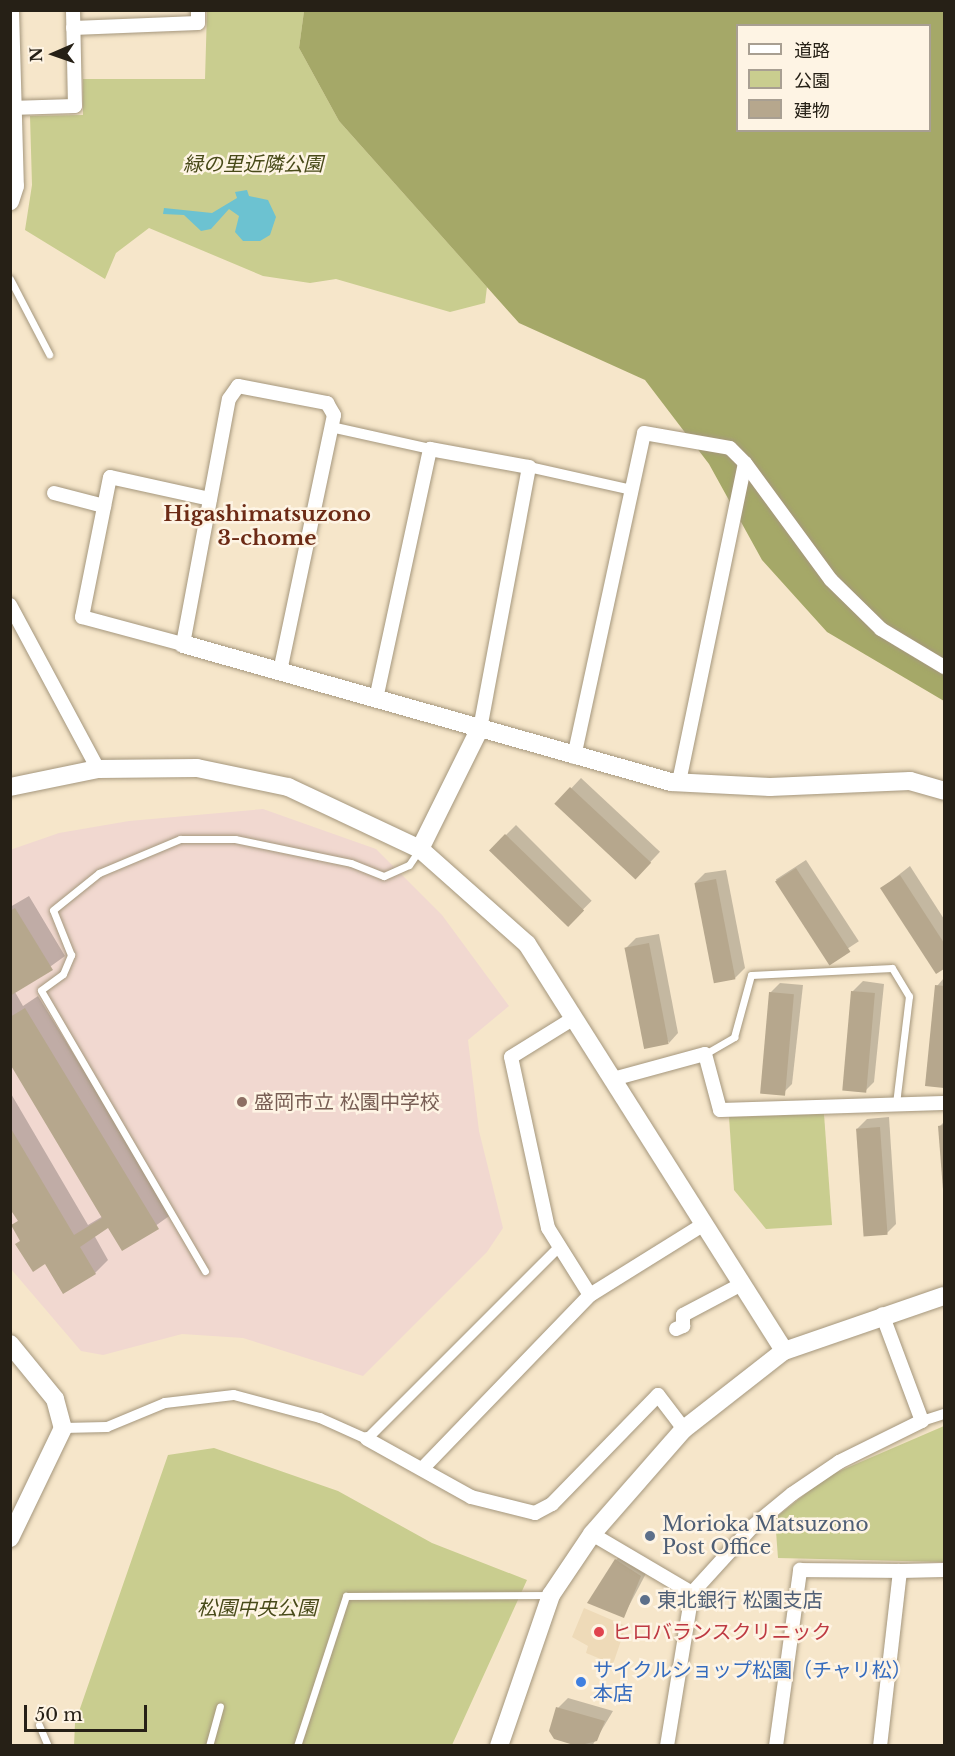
<!DOCTYPE html>
<meta charset="utf-8">
<style>
body{margin:0}
#map{position:relative;width:955px;height:1756px;overflow:hidden;background:#f6e6ca;font-family:"Libre Baskerville","Noto Sans JP",serif}
div>[style]{position:absolute}
[style*='--x']{left:calc(var(--x)*1px);top:calc(var(--y)*1px);width:calc(var(--w)*1px);rotate:calc(var(--a)*1deg)}
.built>*{inset:0;background:#eedab8}
.education>*{inset:0;background:#f1d8d0}
.green>*{inset:0;background:#c9cd8f}
.forest>*{inset:0;background:#a5a868}
.water>*{inset:0;background:#6cc2d1}
.shadow>*{inset:0;background:#0003;transform-origin:0 0}
.building>*{inset:0;background:#b6a78d;transform-origin:0 0}
.roads{filter:drop-shadow(0 0 2px #a5977d) drop-shadow(0 0 2px #a5977d)}
.service>*{height:7px;margin:-3.5px;padding:0 3.5px;transform-origin:3.5px;border-radius:3.5px;background:#fff}
.pedestrian>*{height:10px;margin:-5px;padding:0 5px;transform-origin:5px;border-radius:5px;background:#fff}
.minor>*{height:14px;margin:-7px;padding:0 7px;transform-origin:7px;border-radius:7px;background:#fff}
.tertiary>*{height:18px;margin:-9px;padding:0 9px;transform-origin:9px;border-radius:9px;background:#fff}
.dots>*{width:16px;height:16px;translate:-50% -50%;box-sizing:border-box;border:3px solid #fef4e4;border-radius:50%}
span{translate:-50% -50%;white-space:nowrap;text-align:center;line-height:1.15;-webkit-text-stroke:5px #fef4e4;paint-order:stroke}
.park-label{font-size:20px;color:#484a19;font-style:italic}
.education-label{font-size:20px;color:#785e54}
.left{translate:0 -50%;text-align:left}
.service-label{font-size:20px;color:#4e5e75}
.health-label{font-size:20px;color:#be3a42}
.shop-label{font-size:20px;color:#366cbe}
.neighbourhood-label{font-size:21px;color:#6c2a15;font-weight:700}
.frame{position:absolute;inset:0;border:12px solid #262016;pointer-events:none}
.legend{position:absolute;left:736px;top:24px;width:195px;height:108px;box-sizing:border-box;background:#fef4e4;border:2px solid #a89f92;margin:0;padding:8px 10px;list-style:none;font-size:18px;color:#262016}
.legend li{display:flex;align-items:center;gap:12px;height:30px}
.legend b{width:30px;border:2px solid #a89f92}
.north{position:absolute;left:24px;top:24px;width:60px;height:60px;-webkit-text-stroke:4px #fef4e4;paint-order:stroke;rotate:268deg;font-size:16px;font-weight:700;line-height:24px;text-align:center;color:#262016}
.north::after{content:'';display:block;margin:auto;width:21px;height:27px;background:#262016;clip-path:polygon(50% 0,100% 100%,50% 72%,0 100%)}
.scale{position:absolute;left:24px;top:1705px;width:123px;height:27px;box-sizing:border-box;border:3px solid #262016;border-top:0;padding-left:8px;font-size:18px;line-height:21px;white-space:nowrap;color:#262016;-webkit-text-stroke:4px #fef4e4;paint-order:stroke}
</style>
<div id="map">
<div class="built">
<i style="clip-path:polygon(584px 1608px,626px 1626px,613px 1664px,586px 1653px,588px 1646px,572px 1637px)"></i>
</div>
<div class="education">
<i style="clip-path:polygon(263px 809px,376px 849px,442px 915px,509px 1006px,468px 1040px,479px 1131px,503px 1228px,487px 1252px,363px 1376px,243px 1338px,182px 1334px,103px 1355px,81px 1351px,11px 1269px,10px 850px,59px 833px,129px 821px)"></i>
</div>
<div class="green">
<i style="clip-path:polygon(207px 11px,304px 11px,299px 48px,339px 121px,487px 287px,485px 303px,450px 312px,336px 279px,310px 283px,263px 276px,149px 228px,116px 253px,105px 279px,25px 230px,32px 185px,30px 116px,83px 115px,83px 79px,205px 79px)"></i>
<i style="clip-path:polygon(824px 1114px,832px 1225px,766px 1229px,734px 1190px,729px 1117px)"></i>
<i style="clip-path:polygon(944px 1426px,944px 1562px,778px 1558px,775px 1518px,828px 1476px)"></i>
<i style="clip-path:polygon(214px 1448px,338px 1491px,432px 1543px,527px 1580px,452px 1745px,74px 1746px,75px 1723px,168px 1455px)"></i>
</div>
<div class="forest">
<i style="clip-path:polygon(evenodd,304px 11px,944px 11px,944px 701px,827px 632px,762px 560px,709px 464px,645px 380px,519px 323px,339px 121px,299px 48px,304px 11px,738px 26px,930px 26px,930px 130px,738px 130px,738px 26px)"></i>
</div>
<div class="water">
<i style="clip-path:polygon(247px 190px,249px 196px,268px 200px,276px 217px,270px 235px,260px 241px,243px 241px,235px 232px,239px 216px,229px 209px,211px 229px,201px 231px,184px 215px,163px 214px,164px 208px,212px 213px,237px 198px,235px 192px)"></i>
</div>
<div class="shadow">
<i style="left:581px;top:778px;width:108px;height:36px;rotate:43deg"></i>
<i style="left:516px;top:825px;width:107px;height:35px;rotate:45deg"></i>
<i style="left:806px;top:860px;width:97px;height:36px;rotate:57deg"></i>
<i style="clip-path:polygon(910px 866px,944px 919px,944px 967px,937px 972px,882px 888px)"></i>
<i style="clip-path:polygon(726px 870px,745px 968px,735px 978px,695px 883px,705px 873px)"></i>
<i style="clip-path:polygon(29px 896px,65px 956px,15px 992px,23px 1006px,38px 996px,172px 1214px,123px 1249px,109px 1225px,94px 1235px,108px 1260px,95px 1273px,46px 1262px,13px 1226px,19px 1220px,10px 1207px,10px 1092px,88px 1225px,103px 1216px,10px 1061px,10px 907px)"></i>
<i style="clip-path:polygon(659px 934px,678px 1033px,669px 1043px,626px 948px,636px 938px)"></i>
<i style="clip-path:polygon(944px 978px,944px 1086px,927px 1085px,937px 986px)"></i>
<i style="clip-path:polygon(863px 981px,884px 984px,874px 1082px,865px 1091px,853px 991px)"></i>
<i style="clip-path:polygon(780px 983px,803px 985px,792px 1084px,782px 1094px,770px 993px)"></i>
<i style="clip-path:polygon(889px 1117px,896px 1224px,886px 1234px,857px 1129px,867px 1119px)"></i>
<i style="clip-path:polygon(944px 1122px,944px 1193px,940px 1126px)"></i>
<i style="clip-path:polygon(625px 1550px,650px 1566px,623px 1617px,616px 1560px)"></i>
<i style="clip-path:polygon(568px 1698px,613px 1711px,592px 1746px,555px 1738px,558px 1708px)"></i>
</div>
<div class="building">
<i style="left:570px;top:787px;width:111px;height:23px;rotate:43deg"></i>
<i style="left:505px;top:834px;width:110px;height:23px;rotate:44deg"></i>
<i style="left:796px;top:868px;width:100px;height:25px;rotate:57deg"></i>
<i style="clip-path:polygon(900px 875px,944px 943px,944px 969px,936px 974px,880px 888px)"></i>
<i style="left:716px;top:879px;width:102px;height:22px;rotate:79deg"></i>
<i style="clip-path:polygon(15px 908px,53px 970px,10px 996px,10px 911px)"></i>
<i style="left:649px;top:943px;width:103px;height:25px;rotate:79deg"></i>
<i style="clip-path:polygon(935px 985px,944px 986px,944px 1088px,925px 1086px)"></i>
<i style="left:851px;top:991px;width:24px;height:100px;rotate:5deg"></i>
<i style="left:769px;top:992px;width:25px;height:102px;rotate:5deg"></i>
<i style="clip-path:polygon(25px 1008px,159px 1229px,122px 1251px,108px 1228px,80px 1247px,96px 1274px,63px 1294px,45px 1264px,33px 1272px,15px 1244px,20px 1241px,11px 1225px,18px 1221px,10px 1209px,10px 1127px,74px 1235px,102px 1218px,10px 1064px,10px 1017px)"></i>
<i style="clip-path:polygon(944px 1125px,944px 1190px,943px 1190px,938px 1126px)"></i>
<i style="left:880px;top:1127px;width:108px;height:24px;rotate:86deg"></i>
<i style="clip-path:polygon(615px 1559px,641px 1576px,624px 1618px,587px 1603px)"></i>
<i style="clip-path:polygon(556px 1707px,605px 1721px,597px 1741px,577px 1746px,554px 1739px,549px 1731px)"></i>
</div>
<div class="roads">
<div class="service">
<i style="--x:10;--y:279;--w:85;--a:62.5"></i>
<i style="--x:705;--y:1054;--w:34;--a:-30"></i>
<i style="--x:734;--y:1037;--w:64;--a:-74.7"></i>
<i style="--x:751;--y:975;--w:141;--a:-2.8"></i>
<i style="--x:892;--y:968;--w:33;--a:59"></i>
<i style="--x:909;--y:996;--w:109;--a:96.9"></i>
<i style="--x:205;--y:1271;--w:325;--a:-120.3"></i>
<i style="--x:41;--y:990;--w:27;--a:-36"></i>
<i style="--x:63;--y:974;--w:21;--a:-67"></i>
<i style="--x:71;--y:955;--w:48;--a:-111.8"></i>
<i style="--x:53;--y:910;--w:59;--a:-38.8"></i>
<i style="--x:99;--y:873;--w:88;--a:-22.8"></i>
<i style="--x:180;--y:839;--w:55;--a:0"></i>
<i style="--x:235;--y:839;--w:118;--a:11.7"></i>
<i style="--x:351;--y:863;--w:35;--a:22"></i>
<i style="--x:384;--y:876;--w:27;--a:-24"></i>
<i style="--x:409;--y:865;--w:18;--a:-56"></i>
<i style="--x:39;--y:1725;--w:23;--a:67"></i>
<i style="--x:209;--y:1746;--w:41;--a:-74.6"></i>
<i style="--x:297;--y:1746;--w:158;--a:-71.9"></i>
<i style="--x:346;--y:1596;--w:203;--a:-0.3"></i>
</div>
<div class="pedestrian">
<i style="--x:331;--y:427;--w:101;--a:12.5"></i>
<i style="--x:529;--y:467;--w:106;--a:12.6"></i>
<i style="--x:922;--y:1421;--w:23;--a:-18"></i>
<i style="--x:63;--y:1428;--w:44;--a:-1.3"></i>
<i style="--x:107;--y:1427;--w:63;--a:-22.5"></i>
<i style="--x:165;--y:1403;--w:69;--a:-6.6"></i>
<i style="--x:234;--y:1395;--w:89;--a:15"></i>
<i style="--x:320;--y:1418;--w:51;--a:24.1"></i>
<i style="--x:367;--y:1439;--w:273;--a:-45"></i>
</div>
<div class="minor">
<i style="--x:73;--y:28;--w:125;--a:-2.3"></i>
<i style="--x:198;--y:23;--w:13;--a:-90"></i>
<i style="--x:10;--y:108;--w:65;--a:-1.8"></i>
<i style="--x:75;--y:106;--w:96;--a:-91.2"></i>
<i style="--x:745;--y:463;--w:145;--a:53.7"></i>
<i style="--x:831;--y:580;--w:70;--a:44.4"></i>
<i style="--x:881;--y:629;--w:74;--a:31.1"></i>
<i style="--x:54;--y:493;--w:52;--a:14.6"></i>
<i style="--x:210;--y:499;--w:102;--a:-167.6"></i>
<i style="--x:110;--y:477;--w:143;--a:101.3"></i>
<i style="--x:82;--y:617;--w:105;--a:15"></i>
<i style="--x:183;--y:644;--w:249;--a:-79.4"></i>
<i style="--x:229;--y:399;--w:16;--a:-55"></i>
<i style="--x:238;--y:386;--w:91;--a:10.8"></i>
<i style="--x:327;--y:403;--w:14;--a:60"></i>
<i style="--x:334;--y:415;--w:262;--a:101.9"></i>
<i style="--x:10;--y:605;--w:186;--a:61.8"></i>
<i style="--x:376;--y:699;--w:256;--a:-77.8"></i>
<i style="--x:430;--y:449;--w:101;--a:10.3"></i>
<i style="--x:529;--y:467;--w:266;--a:100.6"></i>
<i style="--x:574;--y:757;--w:331;--a:-77.8"></i>
<i style="--x:644;--y:433;--w:87;--a:9.9"></i>
<i style="--x:730;--y:448;--w:21;--a:45"></i>
<i style="--x:745;--y:463;--w:327;--a:101.7"></i>
<i style="--x:574;--y:1018;--w:74;--a:148.2"></i>
<i style="--x:511;--y:1057;--w:175;--a:77.8"></i>
<i style="--x:548;--y:1228;--w:79;--a:57.9"></i>
<i style="--x:613;--y:1079;--w:95;--a:-15.2"></i>
<i style="--x:705;--y:1054;--w:58;--a:75"></i>
<i style="--x:720;--y:1110;--w:224;--a:-1.8"></i>
<i style="--x:676;--y:1329;--w:8;--a:-23"></i>
<i style="--x:683;--y:1326;--w:11;--a:-90"></i>
<i style="--x:683;--y:1315;--w:64;--a:-27.8"></i>
<i style="--x:367;--y:1439;--w:119;--a:29.1"></i>
<i style="--x:471;--y:1497;--w:66;--a:14"></i>
<i style="--x:535;--y:1513;--w:19;--a:-28"></i>
<i style="--x:552;--y:1504;--w:152;--a:-45.8"></i>
<i style="--x:658;--y:1395;--w:43;--a:52.6"></i>
<i style="--x:422;--y:1469;--w:242;--a:-46"></i>
<i style="--x:590;--y:1295;--w:134;--a:-31.9"></i>
<i style="--x:592;--y:1534;--w:116;--a:30.5"></i>
<i style="--x:900;--y:1571;--w:44;--a:-1.3"></i>
<i style="--x:667;--y:1746;--w:155;--a:-80.7"></i>
<i style="--x:692;--y:1593;--w:89;--a:-47.7"></i>
<i style="--x:752;--y:1527;--w:52;--a:-39.5"></i>
<i style="--x:792;--y:1494;--w:57;--a:-34.2"></i>
<i style="--x:839;--y:1462;--w:93;--a:-26.3"></i>
<i style="--x:922;--y:1421;--w:114;--a:-110.5"></i>
<i style="--x:776;--y:1746;--w:178;--a:-82.2"></i>
<i style="--x:800;--y:1570;--w:100;--a:0.6"></i>
<i style="--x:900;--y:1571;--w:176;--a:96.5"></i>
</div>
<div class="tertiary">
<i style="--x:10;--y:11;--w:175;--a:88.4"></i>
<i style="--x:15;--y:186;--w:16;--a:108"></i>
<i style="--x:183;--y:644;--w:507;--a:15.79"></i>
<i style="--x:671;--y:782;--w:99;--a:2.9"></i>
<i style="--x:770;--y:787;--w:140;--a:-2.5"></i>
<i style="--x:910;--y:781;--w:35;--a:16"></i>
<i style="--x:10;--y:787;--w:90;--a:-11.6"></i>
<i style="--x:98;--y:769;--w:99;--a:-0.6"></i>
<i style="--x:197;--y:768;--w:93;--a:11.8"></i>
<i style="--x:288;--y:787;--w:146;--a:25.2"></i>
<i style="--x:420;--y:849;--w:143;--a:41.6"></i>
<i style="--x:527;--y:944;--w:481;--a:57.7"></i>
<i style="--x:420;--y:849;--w:135;--a:-63.6"></i>
<i style="--x:10;--y:1344;--w:71;--a:50.7"></i>
<i style="--x:55;--y:1399;--w:30;--a:75"></i>
<i style="--x:63;--y:1428;--w:122;--a:115.7"></i>
<i style="--x:499;--y:1746;--w:160;--a:-71"></i>
<i style="--x:551;--y:1595;--w:73;--a:-56.1"></i>
<i style="--x:592;--y:1534;--w:140;--a:-48.8"></i>
<i style="--x:684;--y:1429;--w:127;--a:-38"></i>
<i style="--x:784;--y:1351;--w:169;--a:-19"></i>
</div>
</div>
<div class="dots">
<i style="left:242px;top:1102px;background:#8d6e63"></i>
<i style="left:650px;top:1536px;background:#5c6f8a"></i>
<i style="left:645px;top:1600px;background:#5c6f8a"></i>
<i style="left:599px;top:1632px;background:#e0444e"></i>
<i style="left:581px;top:1682px;background:#3f7fe0"></i>
</div>
<div class="park-label">
<span style="left:253px;top:164px">緑の里近隣公園</span>
<span style="left:257px;top:1608px">松園中央公園</span>
</div>
<div class="education-label">
<span class="left" style="left:254px;top:1102px">盛岡市立 松園中学校</span>
</div>
<div class="service-label">
<span class="left" style="left:662px;top:1536px">Morioka Matsuzono<br>Post Office</span>
<span class="left" style="left:657px;top:1600px">東北銀行 松園支店</span>
</div>
<div class="health-label">
<span class="left" style="left:612px;top:1632px">ヒロバランスクリニック</span>
</div>
<div class="shop-label">
<span class="left" style="left:593px;top:1682px">サイクルショップ松園（チャリ松）<br>本店</span>
</div>
<div class="neighbourhood-label">
<span style="left:267px;top:526px">Higashimatsuzono<br>3-chome</span>
</div>
<div class="frame"></div>
<ul class="legend">
<li><b style="height:8px;background:#fff"></b>道路</li>
<li><b style="height:16px;background:#c9cd8f"></b>公園</li>
<li><b style="height:16px;background:#b6a78d"></b>建物</li>
</ul>
<div class="north">N</div>
<div class="scale">50 m</div>
</div>
